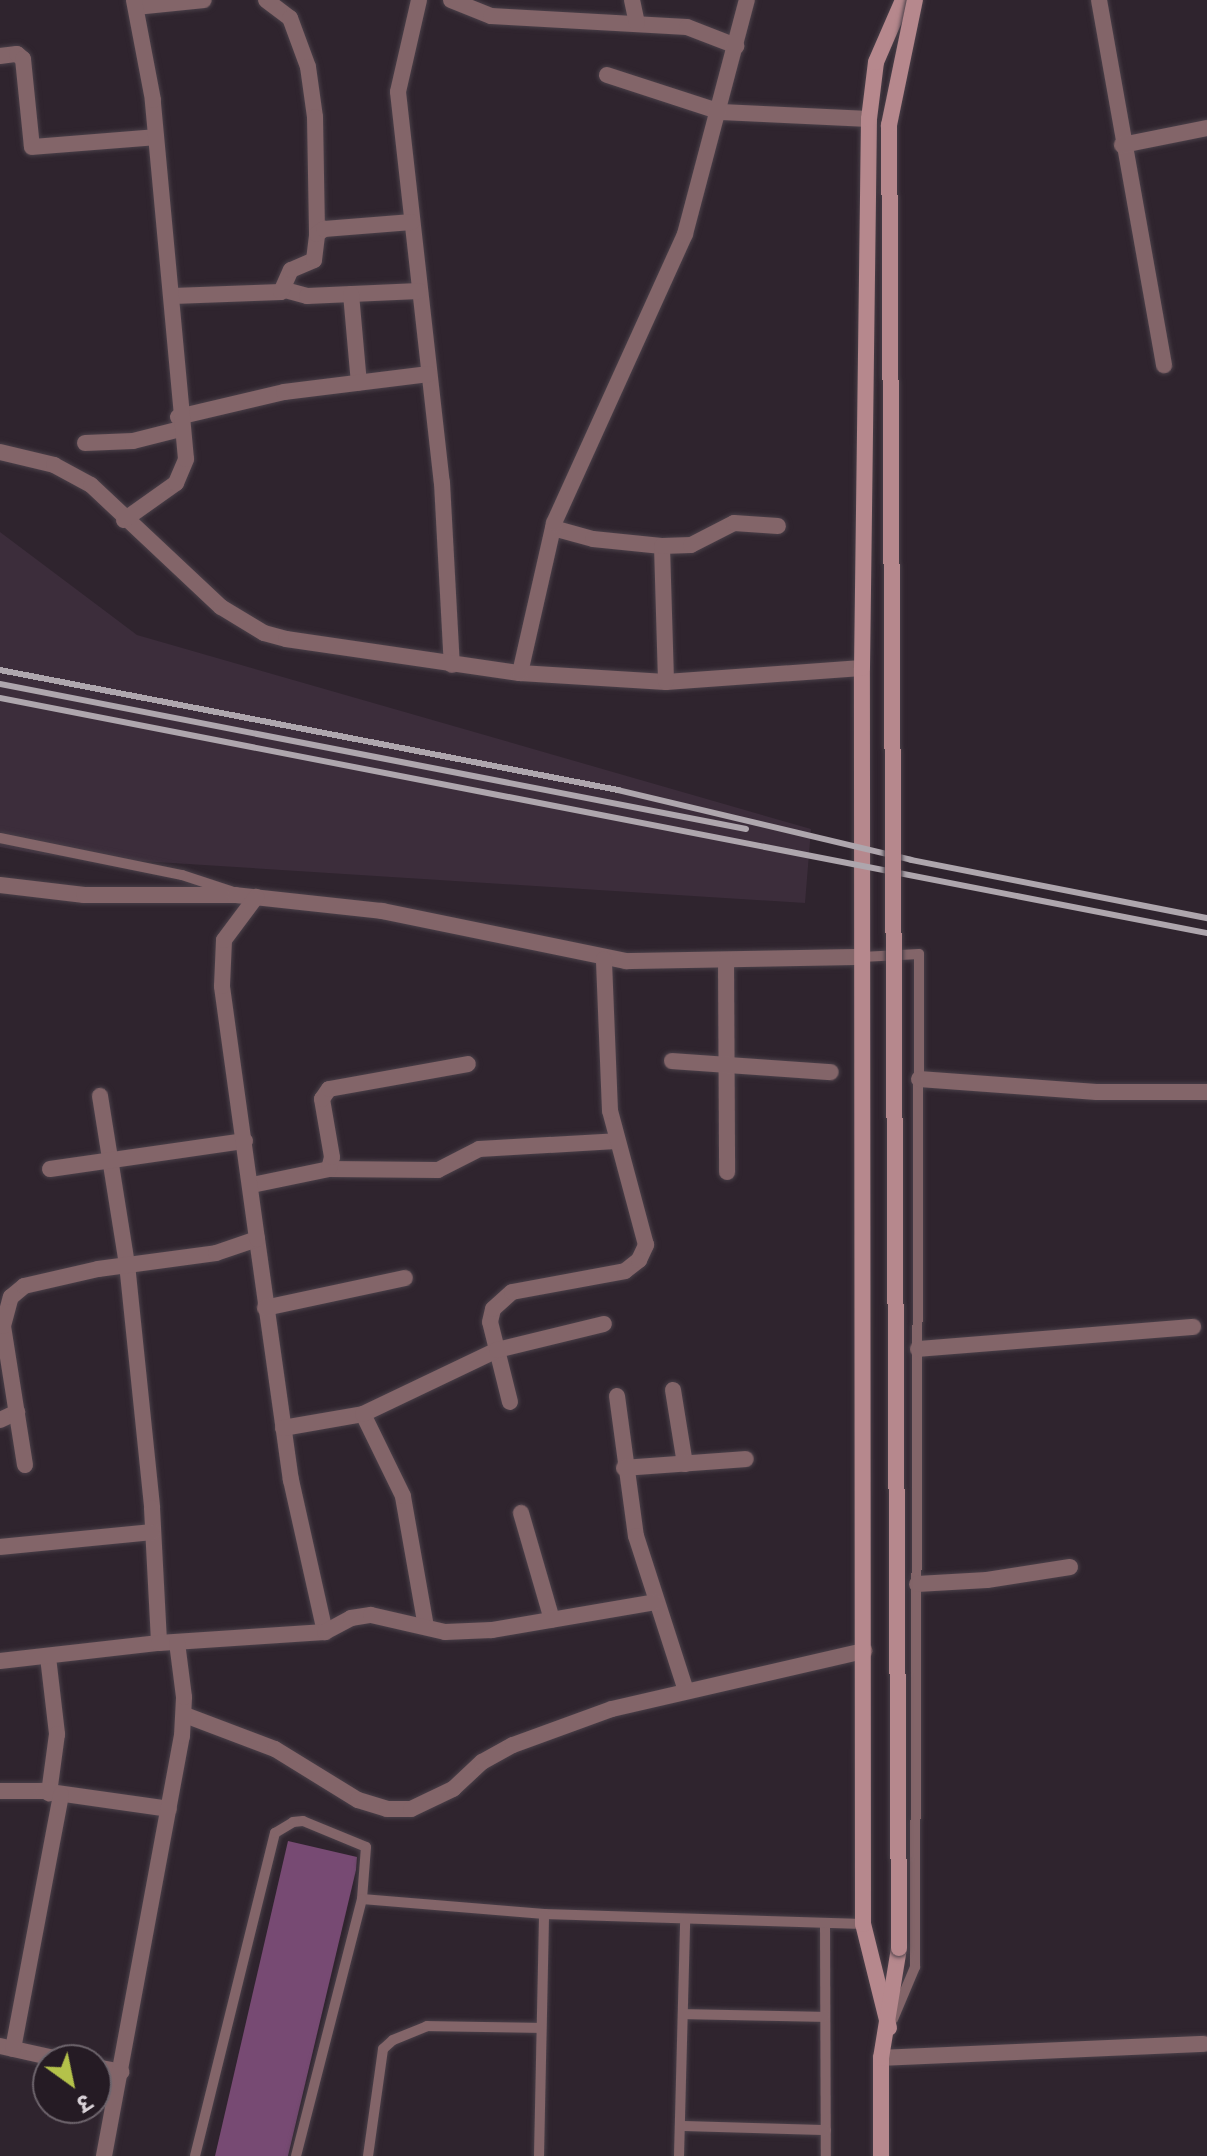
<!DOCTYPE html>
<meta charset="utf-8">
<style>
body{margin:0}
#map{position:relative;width:1207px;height:2156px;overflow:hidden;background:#2f242e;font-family:Poppins,"Noto Sans Devanagari",sans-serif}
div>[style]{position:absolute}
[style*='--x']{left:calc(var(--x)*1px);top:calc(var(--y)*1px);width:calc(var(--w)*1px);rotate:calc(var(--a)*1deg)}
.built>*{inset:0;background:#3c2d3b}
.building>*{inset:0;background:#774a73}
.roads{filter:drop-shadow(0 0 2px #4a4049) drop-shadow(0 0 2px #4a4049)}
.lane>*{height:10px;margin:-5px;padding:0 5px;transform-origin:5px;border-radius:5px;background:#836569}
.street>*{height:16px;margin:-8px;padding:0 8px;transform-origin:8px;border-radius:8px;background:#836569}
.secondary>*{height:16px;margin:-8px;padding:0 8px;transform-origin:8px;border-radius:8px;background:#b6888d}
.rail>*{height:6px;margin:-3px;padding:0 3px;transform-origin:3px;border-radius:3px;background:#aea6ad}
.bridges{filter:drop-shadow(0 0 2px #4a4049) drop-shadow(0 0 2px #4a4049)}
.secondary-bridge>*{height:16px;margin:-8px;padding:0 8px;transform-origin:8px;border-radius:8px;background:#b6888d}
span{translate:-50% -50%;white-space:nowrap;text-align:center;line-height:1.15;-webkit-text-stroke:7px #251b24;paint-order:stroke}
.north{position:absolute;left:32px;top:2044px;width:80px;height:80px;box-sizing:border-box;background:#251b24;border:2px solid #6d646c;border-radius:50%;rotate:147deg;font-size:22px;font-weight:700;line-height:32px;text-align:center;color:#d9d2d8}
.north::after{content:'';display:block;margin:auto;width:28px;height:36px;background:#b4c24a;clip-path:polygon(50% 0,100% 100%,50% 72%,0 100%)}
</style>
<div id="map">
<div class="built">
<i style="clip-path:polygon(0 532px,137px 635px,811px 829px,805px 903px,44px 855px,0 847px)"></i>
</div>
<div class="building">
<i style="clip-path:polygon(288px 1841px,357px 1857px,356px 1870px,288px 2156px,215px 2156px)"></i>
</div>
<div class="roads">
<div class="lane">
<i style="--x:0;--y:838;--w:186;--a:11.5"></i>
<i style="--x:182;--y:875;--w:52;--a:18.1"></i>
<i style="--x:862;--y:957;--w:57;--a:-3"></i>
<i style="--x:919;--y:954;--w:1013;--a:90.23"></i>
<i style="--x:915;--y:1967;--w:56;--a:112.9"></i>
<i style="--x:825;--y:1923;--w:233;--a:89.8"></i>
<i style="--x:683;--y:2014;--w:142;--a:1.2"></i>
<i style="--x:680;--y:2126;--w:146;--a:1.6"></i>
<i style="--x:195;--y:2156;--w:333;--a:-76.1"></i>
<i style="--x:275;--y:1833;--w:21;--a:-31"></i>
<i style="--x:293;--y:1822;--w:10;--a:-6"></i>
<i style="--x:303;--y:1821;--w:68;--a:22.4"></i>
<i style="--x:366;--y:1847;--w:52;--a:94.4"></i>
<i style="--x:362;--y:1899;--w:183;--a:4.7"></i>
<i style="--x:544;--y:1914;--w:319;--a:1.8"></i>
<i style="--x:296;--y:2156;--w:265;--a:-75.6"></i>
<i style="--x:368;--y:2156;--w:108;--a:-82"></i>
<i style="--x:383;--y:2049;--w:13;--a:-42"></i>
<i style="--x:393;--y:2040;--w:37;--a:-22"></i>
<i style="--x:427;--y:2026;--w:114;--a:1"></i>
<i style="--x:539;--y:2156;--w:242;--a:-88.8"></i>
<i style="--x:679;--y:2156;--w:237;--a:-88.5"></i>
</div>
<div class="street">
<i style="--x:266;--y:0;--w:30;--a:37"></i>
<i style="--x:290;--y:18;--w:52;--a:69.8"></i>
<i style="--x:308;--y:67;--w:50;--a:82"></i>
<i style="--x:315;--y:117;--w:117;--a:89"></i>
<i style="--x:419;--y:0;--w:94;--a:102.9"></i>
<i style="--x:398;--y:92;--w:393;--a:83.6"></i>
<i style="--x:442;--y:483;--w:182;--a:86.9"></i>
<i style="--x:451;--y:0;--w:43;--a:21.8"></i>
<i style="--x:491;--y:16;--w:196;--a:3.2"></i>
<i style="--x:687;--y:27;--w:53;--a:21.2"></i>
<i style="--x:632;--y:0;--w:24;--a:78"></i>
<i style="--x:1099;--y:0;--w:371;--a:79.9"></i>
<i style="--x:136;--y:7;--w:68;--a:-5.9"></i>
<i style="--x:0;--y:56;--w:17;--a:-7"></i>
<i style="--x:17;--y:54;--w:8;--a:40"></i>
<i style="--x:23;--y:59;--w:88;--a:84.2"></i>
<i style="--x:32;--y:147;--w:124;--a:-4.6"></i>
<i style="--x:607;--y:75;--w:120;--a:18"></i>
<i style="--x:721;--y:112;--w:148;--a:2.7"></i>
<i style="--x:1122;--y:145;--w:87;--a:-11.3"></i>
<i style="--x:285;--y:290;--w:23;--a:15"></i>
<i style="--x:307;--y:296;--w:112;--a:-2.6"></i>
<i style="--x:351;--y:294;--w:89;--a:84.9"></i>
<i style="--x:173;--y:296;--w:108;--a:-2.1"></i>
<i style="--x:281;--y:292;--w:24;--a:-66"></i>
<i style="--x:291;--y:270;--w:25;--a:-23"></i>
<i style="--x:314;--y:260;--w:26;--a:-83"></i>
<i style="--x:317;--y:234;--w:9;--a:-36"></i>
<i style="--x:324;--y:229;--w:88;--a:-4.5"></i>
<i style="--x:178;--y:417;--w:109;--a:-13.3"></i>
<i style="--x:284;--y:392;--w:146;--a:-7.1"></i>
<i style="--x:85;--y:443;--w:48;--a:-2.4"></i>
<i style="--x:133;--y:441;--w:49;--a:-14.3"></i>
<i style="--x:0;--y:452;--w:56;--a:13.5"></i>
<i style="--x:54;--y:465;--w:42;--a:28.4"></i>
<i style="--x:91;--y:485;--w:178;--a:43.2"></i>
<i style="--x:221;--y:607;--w:50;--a:31.2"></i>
<i style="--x:264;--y:633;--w:23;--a:15"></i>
<i style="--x:286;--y:639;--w:236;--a:8.3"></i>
<i style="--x:520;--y:673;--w:146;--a:3.5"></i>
<i style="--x:666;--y:682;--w:196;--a:-4.1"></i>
<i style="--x:124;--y:520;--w:64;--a:-35.4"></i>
<i style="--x:176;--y:483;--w:26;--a:-67"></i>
<i style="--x:186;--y:459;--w:361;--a:-95.3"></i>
<i style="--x:153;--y:100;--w:102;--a:-100.8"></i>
<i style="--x:553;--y:528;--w:41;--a:15.4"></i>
<i style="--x:593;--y:539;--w:69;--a:5.8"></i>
<i style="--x:662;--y:546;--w:136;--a:88.3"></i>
<i style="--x:662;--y:546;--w:29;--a:-2"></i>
<i style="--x:691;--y:545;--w:48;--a:-27.1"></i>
<i style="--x:734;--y:523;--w:44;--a:3.9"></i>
<i style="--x:520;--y:673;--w:154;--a:-77.2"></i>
<i style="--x:554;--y:523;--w:317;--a:-65.6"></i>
<i style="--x:685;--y:234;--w:242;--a:-75.2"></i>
<i style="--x:0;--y:885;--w:85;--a:6.8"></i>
<i style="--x:84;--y:895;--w:151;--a:0"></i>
<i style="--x:235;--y:895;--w:148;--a:6.2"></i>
<i style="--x:382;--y:911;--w:249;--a:11.6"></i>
<i style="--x:626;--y:961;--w:236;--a:-1"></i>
<i style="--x:726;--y:960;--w:212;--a:89.7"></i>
<i style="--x:672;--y:1061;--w:159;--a:4"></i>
<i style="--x:919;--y:1079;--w:178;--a:4.2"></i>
<i style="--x:1097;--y:1092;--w:110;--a:0"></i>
<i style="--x:100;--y:1096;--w:170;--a:80.9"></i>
<i style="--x:127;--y:1264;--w:245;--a:84.1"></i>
<i style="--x:152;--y:1508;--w:135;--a:87"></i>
<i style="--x:50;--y:1169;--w:197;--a:-8.2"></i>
<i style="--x:329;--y:1169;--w:109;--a:0.5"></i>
<i style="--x:438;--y:1170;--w:46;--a:-27.1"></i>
<i style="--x:479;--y:1149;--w:137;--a:-3.3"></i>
<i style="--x:252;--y:1185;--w:79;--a:-11.7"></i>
<i style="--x:329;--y:1169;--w:12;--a:-76"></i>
<i style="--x:332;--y:1157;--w:59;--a:-99.8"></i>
<i style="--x:322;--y:1099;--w:12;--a:-55"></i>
<i style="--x:329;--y:1089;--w:141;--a:-10.2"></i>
<i style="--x:257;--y:1239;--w:243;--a:82"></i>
<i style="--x:291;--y:1480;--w:156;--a:77.4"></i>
<i style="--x:265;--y:1308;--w:143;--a:-12.1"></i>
<i style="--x:918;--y:1349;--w:276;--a:-4.6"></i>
<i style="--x:673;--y:1390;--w:75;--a:80.8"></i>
<i style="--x:617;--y:1396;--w:141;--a:82.3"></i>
<i style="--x:636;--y:1536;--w:163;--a:72.1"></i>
<i style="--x:510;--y:1402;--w:82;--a:-104"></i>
<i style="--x:490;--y:1322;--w:13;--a:-77"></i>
<i style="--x:493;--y:1309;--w:25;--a:-42"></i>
<i style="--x:512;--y:1292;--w:115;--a:-10.5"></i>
<i style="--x:625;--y:1271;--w:18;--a:-38"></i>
<i style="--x:639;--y:1260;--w:17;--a:-65"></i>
<i style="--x:646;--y:1245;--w:139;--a:-105"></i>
<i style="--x:610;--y:1111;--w:152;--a:-92.3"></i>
<i style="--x:0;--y:1420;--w:19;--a:-25"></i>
<i style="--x:283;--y:1428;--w:81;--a:-9.9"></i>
<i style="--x:25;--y:1465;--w:141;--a:-99"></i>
<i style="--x:3;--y:1326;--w:30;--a:-75"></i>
<i style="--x:11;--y:1297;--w:17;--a:-40"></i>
<i style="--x:24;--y:1286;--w:76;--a:-12.9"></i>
<i style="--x:98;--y:1269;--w:119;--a:-7.7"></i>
<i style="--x:216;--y:1253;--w:43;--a:-18.9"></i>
<i style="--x:257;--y:1239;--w:255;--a:-97.9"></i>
<i style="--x:222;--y:986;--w:46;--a:-87.5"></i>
<i style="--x:224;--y:940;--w:54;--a:-53.3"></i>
<i style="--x:624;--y:1468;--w:122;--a:-4.2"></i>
<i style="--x:521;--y:1513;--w:111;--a:73.8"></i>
<i style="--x:0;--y:1547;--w:153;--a:-5.6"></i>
<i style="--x:917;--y:1584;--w:70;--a:-3.3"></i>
<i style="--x:987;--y:1580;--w:84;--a:-8.9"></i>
<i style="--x:426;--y:1627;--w:133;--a:-100"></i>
<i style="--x:403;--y:1496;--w:91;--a:-116"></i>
<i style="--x:363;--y:1414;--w:148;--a:-25.5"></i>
<i style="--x:497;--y:1350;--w:110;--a:-13.7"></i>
<i style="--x:48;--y:1657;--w:78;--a:83.3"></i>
<i style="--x:57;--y:1734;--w:60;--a:97.7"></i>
<i style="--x:0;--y:1661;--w:160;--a:-6.5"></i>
<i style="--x:159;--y:1643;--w:166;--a:-3.8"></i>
<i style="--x:325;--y:1632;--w:30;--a:-28"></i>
<i style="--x:351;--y:1618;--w:20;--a:-9"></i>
<i style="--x:371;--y:1615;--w:76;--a:12.9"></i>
<i style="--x:445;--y:1632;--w:47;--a:-2.4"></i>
<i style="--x:492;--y:1630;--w:165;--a:-9.7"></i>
<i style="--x:185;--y:1715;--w:96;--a:20.7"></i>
<i style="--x:275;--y:1749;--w:97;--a:31.6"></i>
<i style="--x:358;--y:1800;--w:30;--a:17"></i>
<i style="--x:387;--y:1809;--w:24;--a:0"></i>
<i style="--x:411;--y:1809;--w:47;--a:-25.5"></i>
<i style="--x:453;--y:1789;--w:40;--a:-43"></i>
<i style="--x:482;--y:1762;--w:35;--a:-29"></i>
<i style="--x:513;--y:1745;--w:105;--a:-20"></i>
<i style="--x:612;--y:1709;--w:259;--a:-13"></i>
<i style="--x:0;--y:1791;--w:43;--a:0"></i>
<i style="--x:43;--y:1791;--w:127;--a:8.1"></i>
<i style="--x:0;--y:2046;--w:65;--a:12.5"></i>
<i style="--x:13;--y:2049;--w:259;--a:-79.3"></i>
<i style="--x:881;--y:2058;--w:323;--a:-2.5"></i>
<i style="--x:96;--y:2067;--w:26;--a:11"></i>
<i style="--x:104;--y:2156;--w:427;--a:-79.5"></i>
<i style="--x:182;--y:1736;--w:39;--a:-87"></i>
<i style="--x:184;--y:1697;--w:55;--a:-97.3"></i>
</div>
<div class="secondary">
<i style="--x:889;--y:2028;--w:107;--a:-104"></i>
<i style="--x:863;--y:1924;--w:1256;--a:-90.05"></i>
<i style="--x:862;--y:668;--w:549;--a:-89.27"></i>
<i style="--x:869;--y:119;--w:57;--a:-83"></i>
<i style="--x:876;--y:62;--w:68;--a:-66.5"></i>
<i style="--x:881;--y:2156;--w:98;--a:-90"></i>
<i style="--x:881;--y:2058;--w:111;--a:-80.7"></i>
</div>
</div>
<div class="rail">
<i style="--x:0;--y:670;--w:630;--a:10.99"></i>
<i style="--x:618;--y:790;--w:301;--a:13.4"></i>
<i style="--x:911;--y:860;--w:302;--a:11.1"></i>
<i style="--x:0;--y:684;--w:760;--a:11"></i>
<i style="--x:0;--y:698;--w:1230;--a:11.02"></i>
</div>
<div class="bridges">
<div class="secondary-bridge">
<i style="--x:899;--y:1948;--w:1823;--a:-90.31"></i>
<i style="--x:889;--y:125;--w:128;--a:-78.3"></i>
</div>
</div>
<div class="north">उ</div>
</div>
